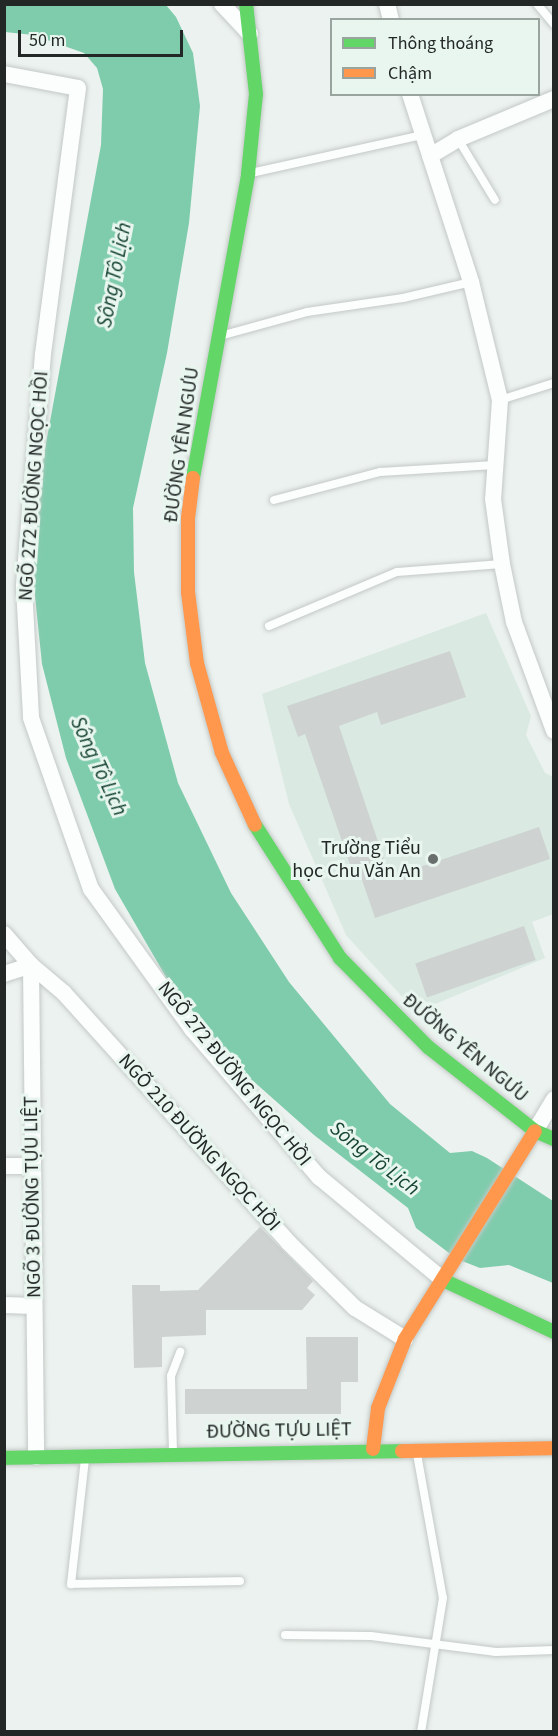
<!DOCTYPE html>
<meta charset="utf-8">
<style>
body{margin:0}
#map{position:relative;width:558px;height:1736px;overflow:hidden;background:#ecf2ef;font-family:"Source Sans 3",sans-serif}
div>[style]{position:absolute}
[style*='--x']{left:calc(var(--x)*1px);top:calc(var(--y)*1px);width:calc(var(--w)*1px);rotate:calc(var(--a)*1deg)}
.built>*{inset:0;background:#dae9e2}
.water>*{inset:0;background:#7fccad}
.building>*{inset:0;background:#ced3d1;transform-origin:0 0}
.roads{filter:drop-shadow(0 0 2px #c3c9c6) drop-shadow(0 0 2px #c3c9c6)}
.lane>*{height:8px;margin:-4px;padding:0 4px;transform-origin:4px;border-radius:4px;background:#fcfdfd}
.street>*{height:16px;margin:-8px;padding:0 8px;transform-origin:8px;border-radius:8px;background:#fcfdfd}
.fast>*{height:14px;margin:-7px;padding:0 7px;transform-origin:7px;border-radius:7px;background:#63d668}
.slow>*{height:14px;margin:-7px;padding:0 7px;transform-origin:7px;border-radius:7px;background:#ff974d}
.dots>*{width:16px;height:16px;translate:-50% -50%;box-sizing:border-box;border:3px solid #e8f6ef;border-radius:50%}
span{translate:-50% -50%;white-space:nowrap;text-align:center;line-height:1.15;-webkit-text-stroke:6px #e8f6ef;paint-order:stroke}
.street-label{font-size:20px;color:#232826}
.poi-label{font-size:20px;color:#232826}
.right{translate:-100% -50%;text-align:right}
.water-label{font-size:21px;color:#164432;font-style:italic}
.frame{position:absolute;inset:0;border:6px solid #232826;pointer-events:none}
.legend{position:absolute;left:330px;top:18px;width:210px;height:78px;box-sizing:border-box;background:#e8f6ef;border:2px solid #99a49f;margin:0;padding:8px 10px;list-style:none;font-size:18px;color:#232826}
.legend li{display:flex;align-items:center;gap:12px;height:30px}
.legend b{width:30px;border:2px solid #99a49f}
.scale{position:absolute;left:18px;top:30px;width:165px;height:27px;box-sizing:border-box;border:3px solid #232826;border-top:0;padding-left:8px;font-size:18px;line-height:21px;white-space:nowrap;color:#232826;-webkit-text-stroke:4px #e8f6ef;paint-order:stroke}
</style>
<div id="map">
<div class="built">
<i style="clip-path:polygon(486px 613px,531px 716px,526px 735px,545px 773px,553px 777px,553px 914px,532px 922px,545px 958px,416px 1012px,346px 935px,289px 804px,262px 694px)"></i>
</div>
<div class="water">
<i style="clip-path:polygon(5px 5px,166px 5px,176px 17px,193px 53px,200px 106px,189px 223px,167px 353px,133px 508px,134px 572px,145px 663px,178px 783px,231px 893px,289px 982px,390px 1104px,450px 1153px,472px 1151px,487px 1158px,553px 1201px,553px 1283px,509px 1265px,480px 1268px,457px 1259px,416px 1228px,408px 1208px,314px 1135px,244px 1073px,170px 984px,115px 889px,66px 758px,42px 664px,32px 568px,37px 492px,101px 145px,103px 89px,97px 68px,84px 53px,33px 35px,5px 32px)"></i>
</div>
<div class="building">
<i style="clip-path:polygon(450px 651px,466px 697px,381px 725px,377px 712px,339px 726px,390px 877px,539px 827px,550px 859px,375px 918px,361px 877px,355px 879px,305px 734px,298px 737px,287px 706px)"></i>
<i style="left:524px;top:926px;width:36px;height:115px;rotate:71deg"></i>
<i style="clip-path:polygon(260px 1227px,313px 1281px,307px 1288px,315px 1295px,302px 1310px,206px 1310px,206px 1335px,162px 1337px,162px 1367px,134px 1368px,132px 1285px,160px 1285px,160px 1291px,198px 1290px)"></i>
<i style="clip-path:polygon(306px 1337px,358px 1337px,358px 1382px,341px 1382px,341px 1414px,185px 1414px,185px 1389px,307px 1389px)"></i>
</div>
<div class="roads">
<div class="lane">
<i style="--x:537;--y:4;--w:26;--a:50"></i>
<i style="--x:458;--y:139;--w:71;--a:58.8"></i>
<i style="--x:251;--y:173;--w:176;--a:-12.5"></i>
<i style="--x:220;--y:336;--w:90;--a:-15.4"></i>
<i style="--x:307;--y:312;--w:97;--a:-8.3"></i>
<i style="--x:403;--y:298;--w:70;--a:-13.2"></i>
<i style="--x:500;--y:400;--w:57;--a:-17.5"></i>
<i style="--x:274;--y:500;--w:110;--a:-14.8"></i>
<i style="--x:380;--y:472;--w:115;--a:-3.5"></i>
<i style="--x:269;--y:626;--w:139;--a:-22.9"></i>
<i style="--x:397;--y:572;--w:105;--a:-4.4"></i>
<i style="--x:173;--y:1452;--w:76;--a:-91.5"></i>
<i style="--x:171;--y:1376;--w:26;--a:-69"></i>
<i style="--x:417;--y:1454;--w:146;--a:79.8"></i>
<i style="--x:443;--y:1598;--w:136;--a:99.3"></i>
<i style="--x:85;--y:1459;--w:126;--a:96.4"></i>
<i style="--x:71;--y:1584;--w:169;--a:-1"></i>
<i style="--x:285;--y:1635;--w:86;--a:0.7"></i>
<i style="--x:371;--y:1636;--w:126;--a:7.3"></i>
<i style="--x:496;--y:1652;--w:58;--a:-2"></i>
</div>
<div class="street">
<i style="--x:222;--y:4;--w:41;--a:47"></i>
<i style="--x:387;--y:4;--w:16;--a:76"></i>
<i style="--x:4;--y:74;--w:75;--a:10.7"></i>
<i style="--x:78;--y:88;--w:268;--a:97.5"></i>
<i style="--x:43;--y:354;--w:234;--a:94.7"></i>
<i style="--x:24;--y:587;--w:131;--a:86.9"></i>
<i style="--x:31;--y:718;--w:181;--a:70.7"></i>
<i style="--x:91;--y:889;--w:173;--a:54.2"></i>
<i style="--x:192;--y:1029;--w:195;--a:49.4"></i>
<i style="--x:319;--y:1177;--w:161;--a:39.7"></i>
<i style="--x:410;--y:94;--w:198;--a:72"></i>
<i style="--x:471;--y:282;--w:122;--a:76.2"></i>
<i style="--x:500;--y:400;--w:99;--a:94"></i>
<i style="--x:493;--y:499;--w:66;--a:82.1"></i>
<i style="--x:502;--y:564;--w:59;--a:78.3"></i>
<i style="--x:514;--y:622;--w:116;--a:69.8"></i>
<i style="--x:430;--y:156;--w:33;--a:-31"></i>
<i style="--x:458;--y:139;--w:104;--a:-22.6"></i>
<i style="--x:4;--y:934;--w:41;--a:48.9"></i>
<i style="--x:31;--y:965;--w:43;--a:40.3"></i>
<i style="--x:64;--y:993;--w:335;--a:48"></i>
<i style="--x:288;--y:1242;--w:94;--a:44.6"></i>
<i style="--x:355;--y:1308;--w:59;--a:31.8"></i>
<i style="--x:4;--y:974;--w:28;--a:-18"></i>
<i style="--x:31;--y:965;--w:492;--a:89.4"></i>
<i style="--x:535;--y:1131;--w:37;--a:-59"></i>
<i style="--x:4;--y:1166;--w:27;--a:0"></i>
<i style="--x:4;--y:1305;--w:30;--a:2"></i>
</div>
<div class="fast">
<i style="--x:193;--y:478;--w:309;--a:-79.7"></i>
<i style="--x:248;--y:174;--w:80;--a:-84.3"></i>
<i style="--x:256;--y:94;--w:91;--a:-96.3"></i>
<i style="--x:255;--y:825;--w:158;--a:57.4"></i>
<i style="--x:340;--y:958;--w:125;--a:45.3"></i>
<i style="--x:428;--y:1047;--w:136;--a:38.1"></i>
<i style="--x:535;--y:1131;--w:21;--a:23"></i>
<i style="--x:443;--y:1280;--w:123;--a:25.1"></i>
<i style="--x:4;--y:1458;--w:398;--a:-1"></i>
</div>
<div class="slow">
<i style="--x:193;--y:478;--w:40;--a:97.1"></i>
<i style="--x:188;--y:518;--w:74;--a:90"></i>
<i style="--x:188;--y:592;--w:72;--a:82.8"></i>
<i style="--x:197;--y:663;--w:93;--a:74.5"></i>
<i style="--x:222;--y:753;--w:79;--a:65.4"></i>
<i style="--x:373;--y:1449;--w:41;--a:-83"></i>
<i style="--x:378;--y:1408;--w:74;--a:-68.6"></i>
<i style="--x:405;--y:1339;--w:245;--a:-58"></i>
<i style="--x:402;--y:1451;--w:152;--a:-1.1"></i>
</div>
</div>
<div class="dots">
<i style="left:433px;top:859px;background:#696f6c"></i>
</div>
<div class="street-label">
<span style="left:182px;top:445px;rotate:-82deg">ĐƯỜNG YÊN NGƯU</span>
<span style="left:34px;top:486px;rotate:-86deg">NGÕ 272 ĐƯỜNG NGỌC HỒI</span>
<span style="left:465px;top:1048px;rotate:40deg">ĐƯỜNG YÊN NGƯU</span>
<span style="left:234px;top:1074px;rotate:51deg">NGÕ 272 ĐƯỜNG NGỌC HỒI</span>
<span style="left:199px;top:1143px;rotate:48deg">NGÕ 210 ĐƯỜNG NGỌC HỒI</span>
<span style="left:33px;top:1197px;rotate:-91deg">NGÕ 3 ĐƯỜNG TỰU LIỆT</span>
<span style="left:279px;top:1431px;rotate:-1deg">ĐƯỜNG TỰU LIỆT</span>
</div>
<div class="poi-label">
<span class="right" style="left:421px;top:860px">Trường Tiểu<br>học Chu Văn An</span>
</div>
<div class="water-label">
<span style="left:114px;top:275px;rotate:-79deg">Sông Tô Lịch</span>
<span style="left:99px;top:766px;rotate:65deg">Sông Tô Lịch</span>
<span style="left:375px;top:1158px;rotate:38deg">Sông Tô Lịch</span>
</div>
<div class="frame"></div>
<ul class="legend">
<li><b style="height:8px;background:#63d668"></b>Thông thoáng</li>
<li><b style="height:8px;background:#ff974d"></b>Chậm</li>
</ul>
<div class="scale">50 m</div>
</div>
